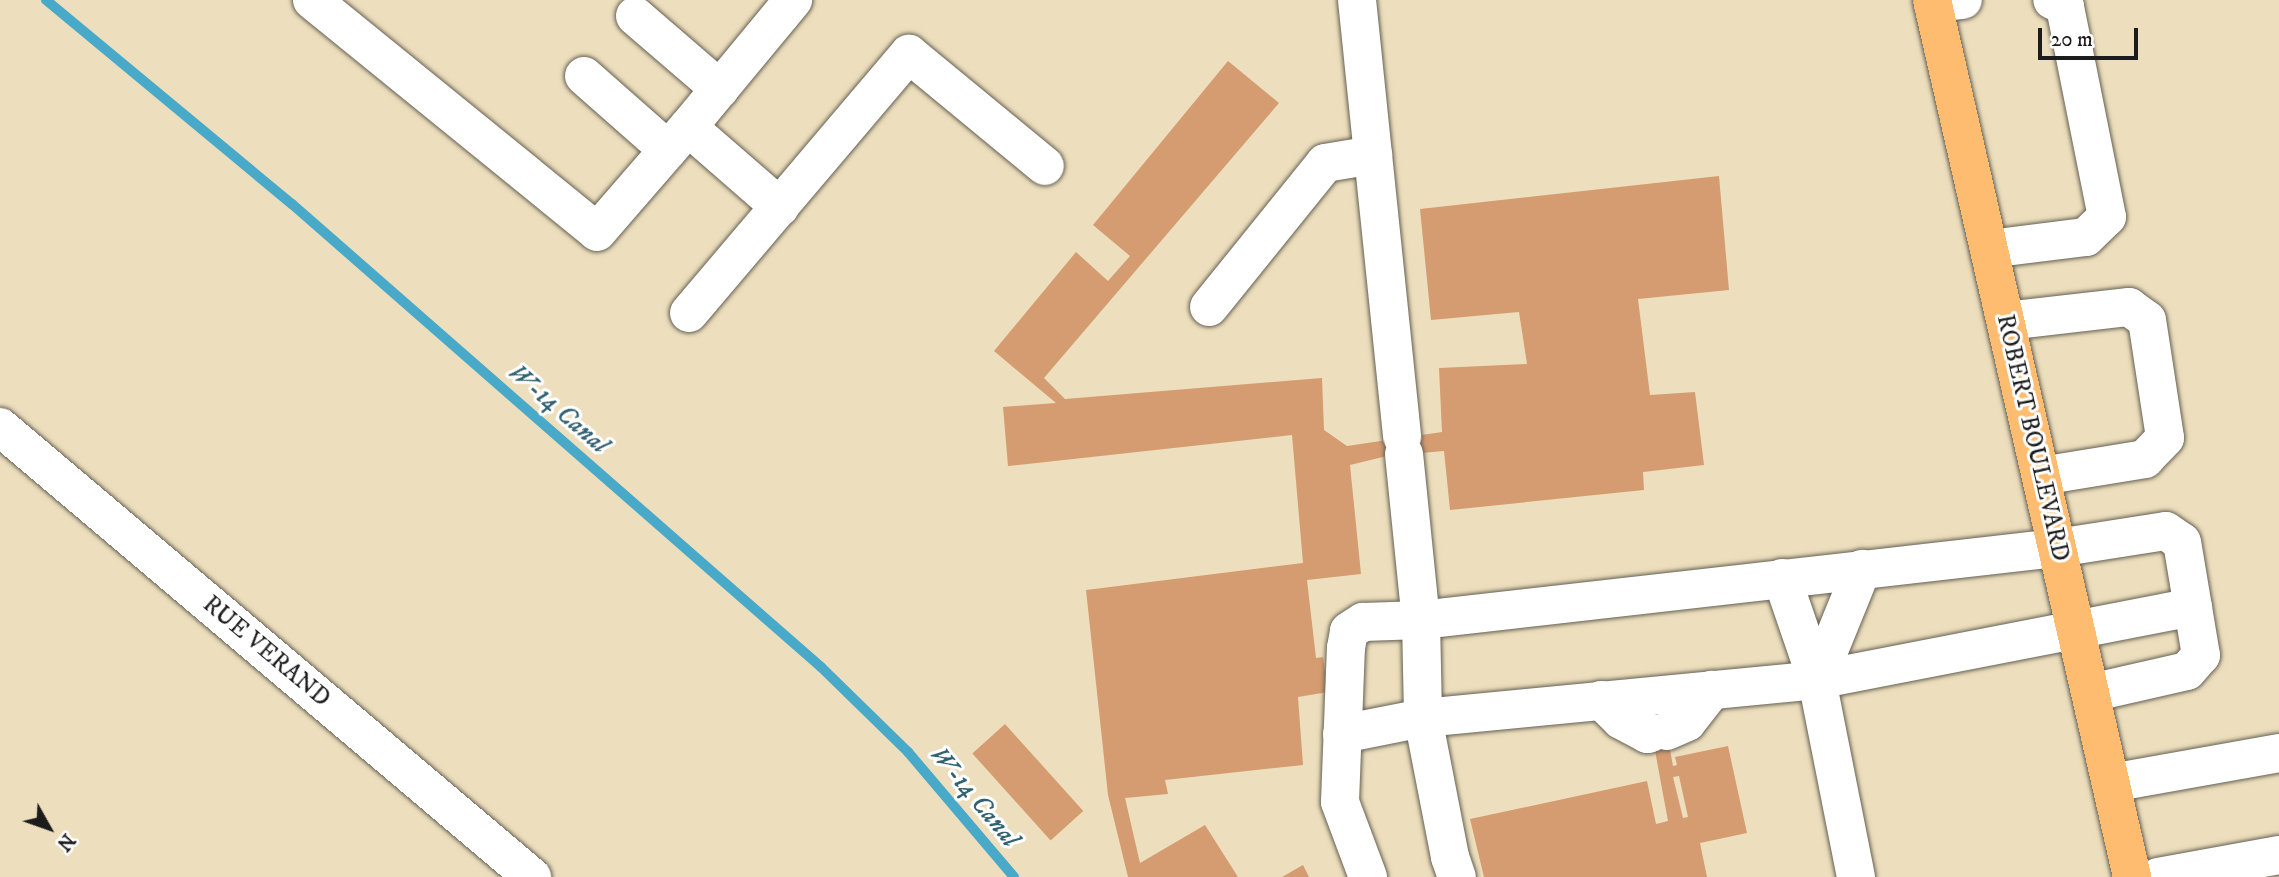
<!DOCTYPE html>
<style>
body{margin:0}
#map{position:relative;width:2279px;height:877px;overflow:hidden;background:#eddfbd;font-family:"IM FELL DW Pica",serif}
div>[style]{position:absolute}
[style*='--x']{left:calc(var(--x)*1px);top:calc(var(--y)*1px);width:calc(var(--w)*1px);rotate:calc(var(--a)*1deg)}
.stream>*{height:10px;margin:-5px;padding:0 5px;transform-origin:5px;border-radius:5px;background:#49a9c8}
.building>*{inset:0;background:#d59c71;transform-origin:0 0}
.roads{filter:drop-shadow(0 0 2px #656054) drop-shadow(0 0 2px #656054)}
.minor>*{height:38px;margin:-19px;padding:0 19px;transform-origin:19px;border-radius:19px;background:#fff}
.major>*{height:38px;margin:-19px;padding:0 19px;transform-origin:19px;border-radius:19px;background:#fdbc70}
span{translate:-50% -50%;white-space:nowrap;text-align:center;line-height:1.15;-webkit-text-stroke:6px #fff;paint-order:stroke}
.street-label{font-size:24px;color:#1c1c1c}
.water-label{font-size:26px;color:#326272;font-style:italic}
.north{position:absolute;left:14px;top:793px;width:70px;height:70px;-webkit-text-stroke:5px #fff;paint-order:stroke;rotate:130deg;font-size:19px;font-weight:700;line-height:28px;text-align:center;color:#1c1c1c}
.north::after{content:'';display:block;margin:auto;width:24px;height:32px;background:#1c1c1c;clip-path:polygon(50% 0,100% 100%,50% 72%,0 100%)}
.scale{position:absolute;left:2038px;top:28px;width:100px;height:32px;box-sizing:border-box;border:4px solid #1c1c1c;border-top:0;padding-left:9px;font-size:21px;line-height:24px;white-space:nowrap;color:#1c1c1c;-webkit-text-stroke:5px #fff;paint-order:stroke}
</style>
<div id="map">
<div class="stream">
<i style="--x:46;--y:0;--w:320;--a:39.7"></i>
<i style="--x:292;--y:204;--w:703;--a:41.19"></i>
<i style="--x:821;--y:667;--w:122;--a:44.3"></i>
<i style="--x:908;--y:752;--w:164;--a:49.7"></i>
</div>
<div class="building">
<i style="clip-path:polygon(1228px 61px,1279px 103px,1044px 378px,1065px 399px,1322px 378px,1324px 430px,1347px 446px,1442px 432px,1439px 368px,1527px 364px,1519px 312px,1431px 320px,1420px 209px,1719px 176px,1729px 290px,1638px 299px,1650px 395px,1695px 392px,1704px 465px,1643px 472px,1644px 490px,1450px 510px,1444px 451px,1387px 456px,1350px 465px,1361px 574px,1307px 580px,1316px 658px,1323px 657px,1328px 692px,1298px 697px,1303px 765px,1165px 780px,1168px 794px,1125px 798px,1140px 863px,1205px 825px,1238px 877px,1128px 877px,1108px 795px,1086px 590px,1303px 563px,1292px 435px,1008px 466px,1003px 407px,1056px 403px,994px 351px,1076px 252px,1108px 281px,1130px 256px,1093px 225px)"></i>
<i style="clip-path:polygon(evenodd,1663px 711px,1673px 766px,1677px 765px,1675px 757px,1728px 746px,1747px 833px,1700px 843px,1707px 877px,1484px 877px,1470px 819px,1647px 781px,1656px 824px,1668px 821px,1648px 713px,1663px 711px,1679px 776px,1688px 817px,1683px 818px,1673px 777px,1679px 776px)"></i>
<i style="left:1005px;top:724px;width:117px;height:44px;rotate:48deg"></i>
<i style="clip-path:polygon(1303px 865px,1309px 877px,1282px 877px)"></i>
</div>
<div class="roads">
<div class="minor">
<i style="--x:312;--y:0;--w:367;--a:39.1"></i>
<i style="--x:597;--y:232;--w:139;--a:-49.1"></i>
<i style="--x:688;--y:127;--w:122;--a:41"></i>
<i style="--x:1357;--y:0;--w:439;--a:84.1"></i>
<i style="--x:1933;--y:3;--w:30;--a:-6"></i>
<i style="--x:635;--y:16;--w:112;--a:40.7"></i>
<i style="--x:584;--y:76;--w:112;--a:41.4"></i>
<i style="--x:688;--y:127;--w:165;--a:-50.4"></i>
<i style="--x:1989;--y:249;--w:98;--a:-7.1"></i>
<i style="--x:2086;--y:237;--w:29;--a:-44"></i>
<i style="--x:2107;--y:217;--w:215;--a:-101.3"></i>
<i style="--x:2065;--y:6;--w:14;--a:-155"></i>
<i style="--x:1209;--y:307;--w:185;--a:-51.1"></i>
<i style="--x:1325;--y:163;--w:49;--a:-9.5"></i>
<i style="--x:689;--y:313;--w:340;--a:-49.7"></i>
<i style="--x:909;--y:54;--w:176;--a:39.5"></i>
<i style="--x:2006;--y:321;--w:124;--a:-6.5"></i>
<i style="--x:2129;--y:307;--w:22;--a:36"></i>
<i style="--x:2147;--y:320;--w:119;--a:81.3"></i>
<i style="--x:2165;--y:438;--w:29;--a:134"></i>
<i style="--x:2145;--y:459;--w:105;--a:170.7"></i>
<i style="--x:0;--y:427;--w:697;--a:40.23"></i>
<i style="--x:1404;--y:454;--w:167;--a:84.2"></i>
<i style="--x:1421;--y:620;--w:98;--a:88.8"></i>
<i style="--x:1423;--y:718;--w:142;--a:79"></i>
<i style="--x:1450;--y:857;--w:21;--a:71"></i>
<i style="--x:1782;--y:578;--w:108;--a:71.1"></i>
<i style="--x:1817;--y:680;--w:201;--a:78.8"></i>
<i style="--x:1817;--y:680;--w:120;--a:-67.9"></i>
<i style="--x:1601;--y:700;--w:28;--a:45"></i>
<i style="--x:1621;--y:720;--w:30;--a:28"></i>
<i style="--x:1647;--y:734;--w:4;--a:-14"></i>
<i style="--x:1667;--y:731;--w:22;--a:-24"></i>
<i style="--x:1687;--y:722;--w:41;--a:-52"></i>
<i style="--x:1342;--y:734;--w:83;--a:-11.2"></i>
<i style="--x:1423;--y:718;--w:396;--a:-5.5"></i>
<i style="--x:1817;--y:680;--w:383;--a:-11"></i>
<i style="--x:2111;--y:783;--w:171;--a:-10.1"></i>
<i style="--x:1368;--y:877;--w:80;--a:-110.5"></i>
<i style="--x:1340;--y:802;--w:154;--a:-87.8"></i>
<i style="--x:1346;--y:648;--w:17;--a:-80"></i>
<i style="--x:1349;--y:631;--w:17;--a:-33"></i>
<i style="--x:1363;--y:622;--w:58;--a:-2"></i>
<i style="--x:1421;--y:620;--w:640;--a:-6.46"></i>
<i style="--x:2057;--y:548;--w:110;--a:-8.9"></i>
<i style="--x:2166;--y:531;--w:19;--a:35"></i>
<i style="--x:2182;--y:542;--w:115;--a:80.5"></i>
<i style="--x:2201;--y:655;--w:21;--a:131"></i>
<i style="--x:2187;--y:671;--w:99;--a:167.2"></i>
<i style="--x:2158;--y:877;--w:123;--a:-10.3"></i>
</div>
<div class="major">
<i style="--x:1932;--y:0;--w:900;--a:77.15"></i>
</div>
</div>
<div class="street-label">
<span style="left:2032px;top:438px;rotate:77deg">ROBERT BOULEVARD</span>
<span style="left:266px;top:652px;rotate:40deg">RUE VERAND</span>
</div>
<div class="water-label">
<span style="left:558px;top:409px;rotate:41deg">W-14 Canal</span>
<span style="left:974px;top:797px;rotate:50deg">W-14 Canal</span>
</div>
<div class="north">N</div>
<div class="scale">20 m</div>
</div>
